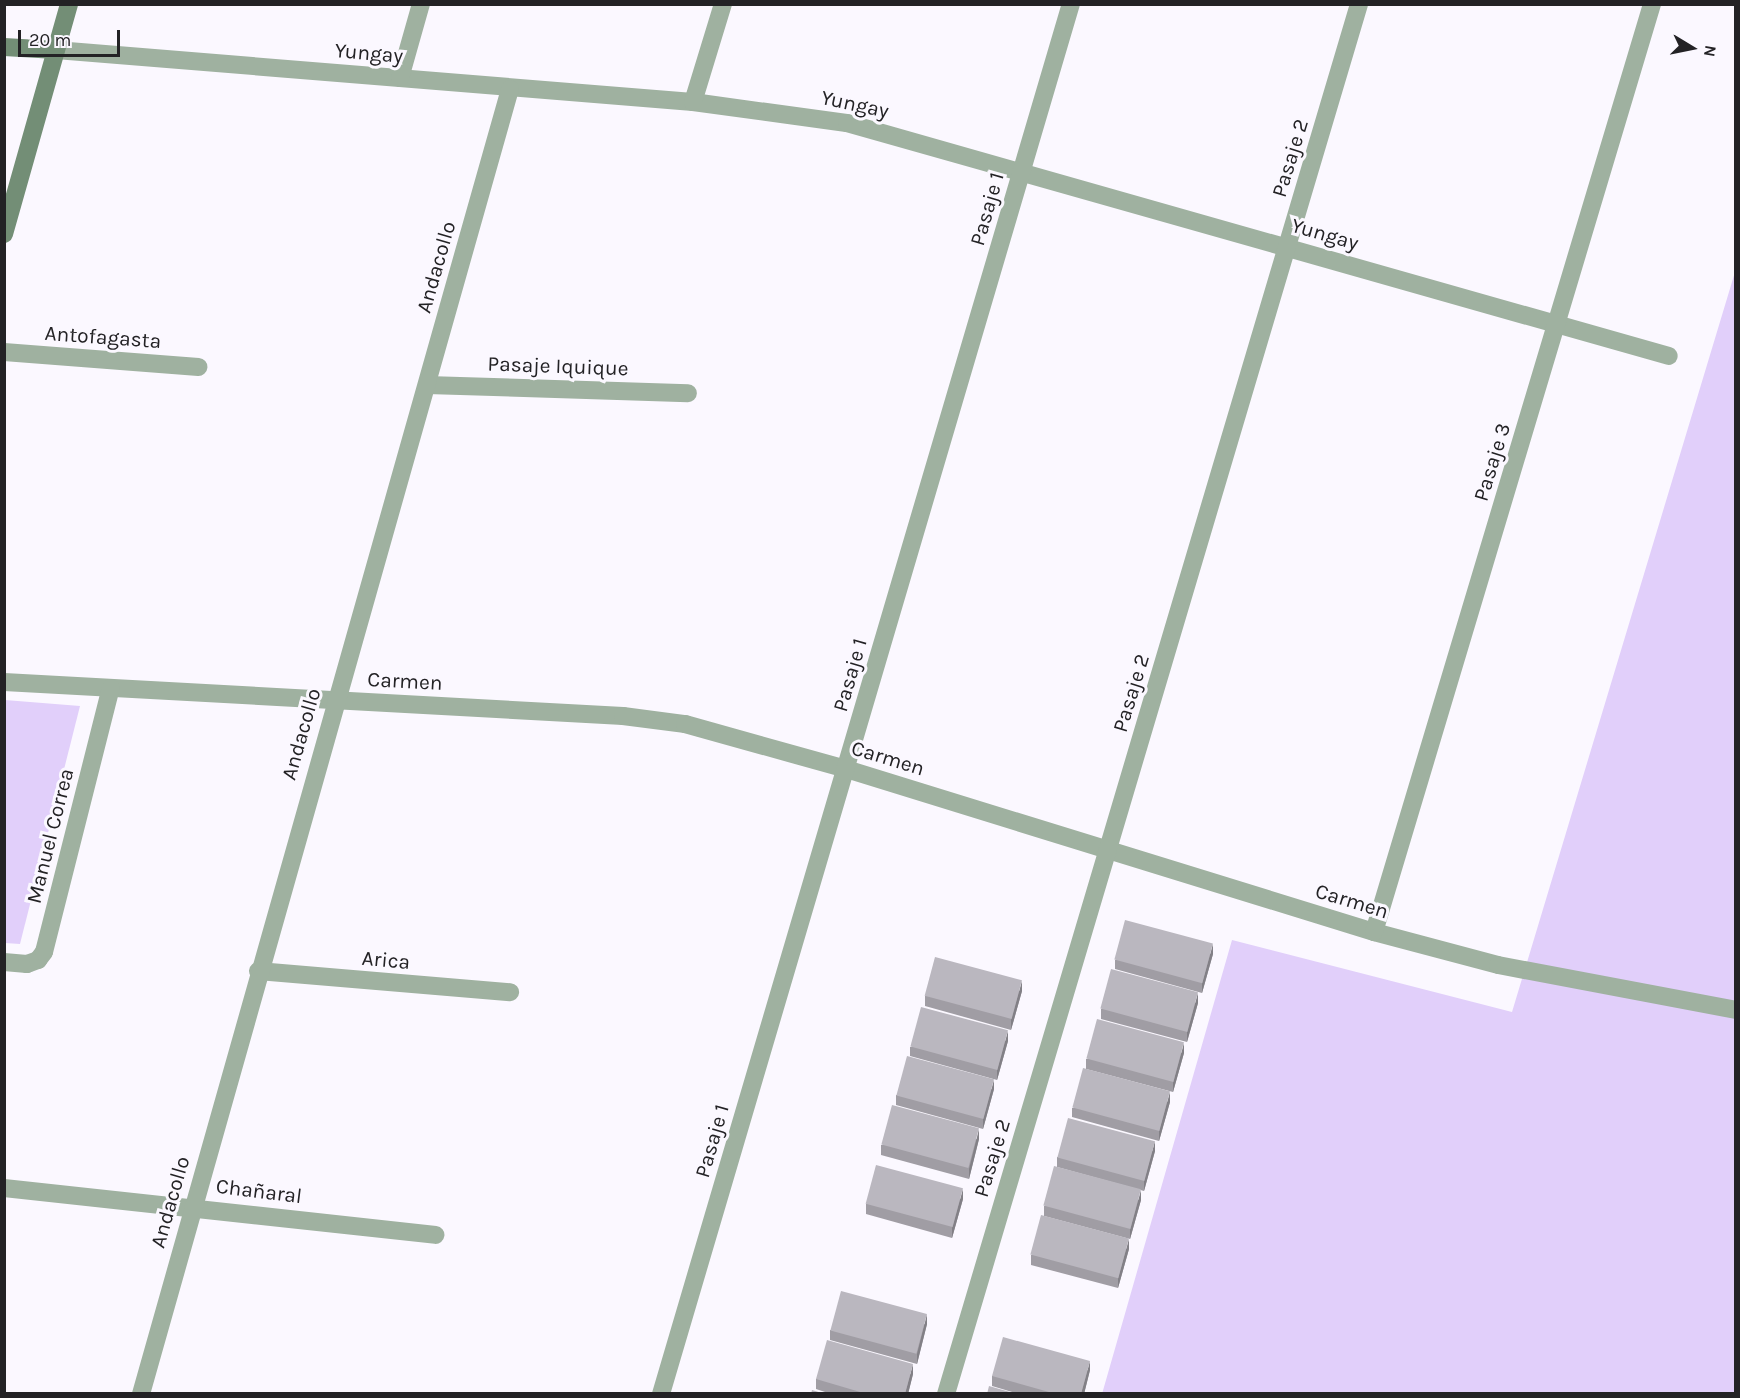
<!DOCTYPE html>
<meta charset="utf-8">
<style>
body{margin:0}
#map{position:relative;width:1740px;height:1398px;overflow:hidden;background:#fbf8ff;font-family:Karla,sans-serif}
div>[style]{position:absolute}
[style*='--x']{left:calc(var(--x)*1px);top:calc(var(--y)*1px);width:calc(var(--w)*1px);rotate:calc(var(--a)*1deg)}
.green>*{inset:0;background:#e1cffa}
.street>*{height:18px;margin:-9px;padding:0 9px;transform-origin:9px;border-radius:9px;background:#9fb1a0}
.secondary>*{height:18px;margin:-9px;padding:0 9px;transform-origin:9px;border-radius:9px;background:#738e76}
.wall>*{inset:0;background:#a09da4}
.shaded-wall>*{inset:0;background:#828086}
.building>*{inset:0;background:#bab7bf;transform-origin:0 0}
span{translate:-50% -50%;white-space:nowrap;text-align:center;line-height:1.15;-webkit-text-stroke:6px #fbf8ff;paint-order:stroke}
.street-label{font-size:21px;color:#232225}
.frame{position:absolute;inset:0;border:6px solid #232225;pointer-events:none}
.north{position:absolute;left:1662px;top:18px;width:60px;height:60px;-webkit-text-stroke:4px #fbf8ff;paint-order:stroke;rotate:100deg;font-size:16px;font-weight:700;line-height:24px;text-align:center;color:#232225}
.north::after{content:'';display:block;margin:auto;width:21px;height:27px;background:#232225;clip-path:polygon(50% 0,100% 100%,50% 72%,0 100%)}
.scale{position:absolute;left:18px;top:30px;width:102px;height:27px;box-sizing:border-box;border:3px solid #232225;border-top:0;padding-left:8px;font-size:18px;line-height:21px;white-space:nowrap;color:#232225;-webkit-text-stroke:4px #fbf8ff;paint-order:stroke}
</style>
<div id="map">
<div class="green">
<i style="clip-path:polygon(1735px 272px,1735px 1393px,1102px 1394px,1232px 940px,1512px 1012px)"></i>
<i style="clip-path:polygon(5px 700px,80px 706px,20px 944px,5px 943px)"></i>
</div>
<div class="street">
<i style="--x:56;--y:50;--w:639;--a:4.67"></i>
<i style="--x:693;--y:102;--w:155;--a:7.8"></i>
<i style="--x:847;--y:123;--w:854;--a:15.83"></i>
<i style="--x:400;--y:78;--w:77;--a:-74.2"></i>
<i style="--x:693;--y:102;--w:102;--a:-73"></i>
<i style="--x:4;--y:352;--w:195;--a:4.4"></i>
<i style="--x:427;--y:385;--w:261;--a:1.8"></i>
<i style="--x:4;--y:682;--w:620;--a:3.14"></i>
<i style="--x:623;--y:716;--w:63;--a:7.4"></i>
<i style="--x:685;--y:724;--w:167;--a:15.6"></i>
<i style="--x:846;--y:769;--w:553;--a:17.16"></i>
<i style="--x:1374;--y:932;--w:128;--a:14.9"></i>
<i style="--x:1498;--y:965;--w:242;--a:10.7"></i>
<i style="--x:1374;--y:932;--w:969;--a:-73.32"></i>
<i style="--x:4;--y:962;--w:23;--a:5"></i>
<i style="--x:27;--y:964;--w:12;--a:-20"></i>
<i style="--x:38;--y:960;--w:10;--a:-53"></i>
<i style="--x:44;--y:952;--w:272;--a:-75.8"></i>
<i style="--x:258;--y:971;--w:253;--a:4.8"></i>
<i style="--x:4;--y:1188;--w:434;--a:6.2"></i>
<i style="--x:141;--y:1394;--w:1356;--a:-74.21"></i>
<i style="--x:661;--y:1394;--w:1449;--a:-73.57"></i>
<i style="--x:946;--y:1394;--w:1450;--a:-73.45"></i>
</div>
<div class="secondary">
<i style="--x:4;--y:47;--w:52;--a:3.3"></i>
<i style="--x:4;--y:234;--w:239;--a:-74.2"></i>
</div>
<div class="wall">
<i style="clip-path:polygon(1213px 954px,1202px 993px,1115px 969px,1115px 960px)"></i>
<i style="clip-path:polygon(1022px 991px,1011px 1030px,925px 1006px,925px 996px)"></i>
<i style="clip-path:polygon(1198px 1003px,1187px 1042px,1101px 1019px,1101px 1009px)"></i>
<i style="clip-path:polygon(1008px 1041px,997px 1080px,910px 1056px,910px 1047px)"></i>
<i style="clip-path:polygon(1184px 1053px,1173px 1092px,1086px 1069px,1086px 1059px)"></i>
<i style="clip-path:polygon(994px 1089px,983px 1129px,896px 1105px,896px 1095px)"></i>
<i style="clip-path:polygon(1170px 1102px,1159px 1141px,1072px 1117px,1072px 1108px)"></i>
<i style="clip-path:polygon(979px 1139px,969px 1179px,881px 1155px,881px 1145px)"></i>
<i style="clip-path:polygon(1155px 1151px,1144px 1191px,1057px 1167px,1057px 1157px)"></i>
<i style="clip-path:polygon(963px 1199px,952px 1238px,866px 1214px,866px 1204px)"></i>
<i style="clip-path:polygon(1141px 1200px,1130px 1239px,1044px 1216px,1044px 1206px)"></i>
<i style="clip-path:polygon(1129px 1249px,1118px 1288px,1031px 1265px,1031px 1255px)"></i>
<i style="clip-path:polygon(927px 1324px,917px 1364px,830px 1340px,830px 1330px)"></i>
<i style="clip-path:polygon(1090px 1370px,1084px 1394px,1019px 1394px,992px 1386px,992px 1376px)"></i>
<i style="clip-path:polygon(913px 1374px,908px 1394px,831px 1394px,816px 1389px,816px 1379px)"></i>
</div>
<div class="shaded-wall">
<i style="clip-path:polygon(1213px 944px,1213px 954px,1202px 993px,1202px 983px)"></i>
<i style="clip-path:polygon(1022px 981px,1022px 991px,1011px 1030px,1011px 1020px)"></i>
<i style="clip-path:polygon(1198px 993px,1198px 1003px,1187px 1042px,1187px 1032px)"></i>
<i style="clip-path:polygon(1008px 1031px,1008px 1041px,997px 1080px,997px 1070px)"></i>
<i style="clip-path:polygon(1184px 1043px,1184px 1053px,1173px 1092px,1173px 1083px)"></i>
<i style="clip-path:polygon(994px 1080px,994px 1089px,983px 1129px,983px 1119px)"></i>
<i style="clip-path:polygon(1170px 1092px,1170px 1102px,1159px 1141px,1159px 1131px)"></i>
<i style="clip-path:polygon(979px 1129px,979px 1139px,969px 1179px,969px 1169px)"></i>
<i style="clip-path:polygon(1155px 1141px,1155px 1151px,1144px 1191px,1144px 1181px)"></i>
<i style="clip-path:polygon(963px 1189px,963px 1199px,952px 1238px,952px 1228px)"></i>
<i style="clip-path:polygon(1141px 1190px,1141px 1200px,1130px 1239px,1130px 1230px)"></i>
<i style="clip-path:polygon(1129px 1239px,1129px 1249px,1118px 1288px,1118px 1278px)"></i>
<i style="clip-path:polygon(927px 1314px,927px 1324px,917px 1364px,917px 1354px)"></i>
<i style="clip-path:polygon(1090px 1361px,1090px 1370px,1084px 1394px,1081px 1394px)"></i>
<i style="clip-path:polygon(913px 1364px,913px 1374px,908px 1394px,905px 1394px)"></i>
</div>
<div class="building">
<i style="left:1125px;top:920px;width:91px;height:41px;rotate:15deg"></i>
<i style="left:935px;top:957px;width:90px;height:40px;rotate:15deg"></i>
<i style="left:1111px;top:969px;width:90px;height:41px;rotate:15deg"></i>
<i style="left:921px;top:1007px;width:90px;height:41px;rotate:15deg"></i>
<i style="left:1097px;top:1019px;width:90px;height:41px;rotate:15deg"></i>
<i style="left:907px;top:1056px;width:90px;height:41px;rotate:15deg"></i>
<i style="left:1083px;top:1068px;width:90px;height:41px;rotate:15deg"></i>
<i style="left:892px;top:1105px;width:90px;height:41px;rotate:15deg"></i>
<i style="left:1068px;top:1118px;width:90px;height:41px;rotate:15deg"></i>
<i style="left:876px;top:1165px;width:90px;height:40px;rotate:15deg"></i>
<i style="left:1054px;top:1166px;width:90px;height:41px;rotate:15deg"></i>
<i style="left:1041px;top:1215px;width:91px;height:41px;rotate:15deg"></i>
<i style="left:841px;top:1291px;width:89px;height:41px;rotate:15deg"></i>
<i style="clip-path:polygon(1003px 1337px,1090px 1361px,1081px 1394px,1056px 1394px,992px 1376px)"></i>
<i style="clip-path:polygon(827px 1340px,913px 1364px,905px 1394px,867px 1394px,816px 1379px)"></i>
<i style="clip-path:polygon(989px 1386px,1017px 1394px,987px 1394px)"></i>
<i style="clip-path:polygon(812px 1390px,825px 1394px,811px 1394px)"></i>
</div>
<div class="street-label">
<span style="left:369px;top:53px;rotate:5deg">Yungay</span>
<span style="left:855px;top:104px;rotate:12deg">Yungay</span>
<span style="left:1290px;top:158px;rotate:-73deg">Pasaje 2</span>
<span style="left:987px;top:209px;rotate:-74deg">Pasaje 1</span>
<span style="left:1325px;top:234px;rotate:16deg">Yungay</span>
<span style="left:436px;top:267px;rotate:-74deg">Andacollo</span>
<span style="left:103px;top:337px;rotate:4deg">Antofagasta</span>
<span style="left:558px;top:366px;rotate:2deg">Pasaje Iquique</span>
<span style="left:1492px;top:462px;rotate:-73deg">Pasaje 3</span>
<span style="left:850px;top:675px;rotate:-74deg">Pasaje 1</span>
<span style="left:405px;top:681px;rotate:3deg">Carmen</span>
<span style="left:1131px;top:693px;rotate:-73deg">Pasaje 2</span>
<span style="left:301px;top:734px;rotate:-74deg">Andacollo</span>
<span style="left:888px;top:758px;rotate:17deg">Carmen</span>
<span style="left:50px;top:836px;rotate:-76deg">Manuel Correa</span>
<span style="left:1352px;top:901px;rotate:17deg">Carmen</span>
<span style="left:386px;top:960px;rotate:5deg">Arica</span>
<span style="left:712px;top:1141px;rotate:-74deg">Pasaje 1</span>
<span style="left:992px;top:1158px;rotate:-73deg">Pasaje 2</span>
<span style="left:259px;top:1191px;rotate:7deg">Chañaral</span>
<span style="left:170px;top:1202px;rotate:-74deg">Andacollo</span>
</div>
<div class="frame"></div>
<div class="north">N</div>
<div class="scale">20 m</div>
</div>
